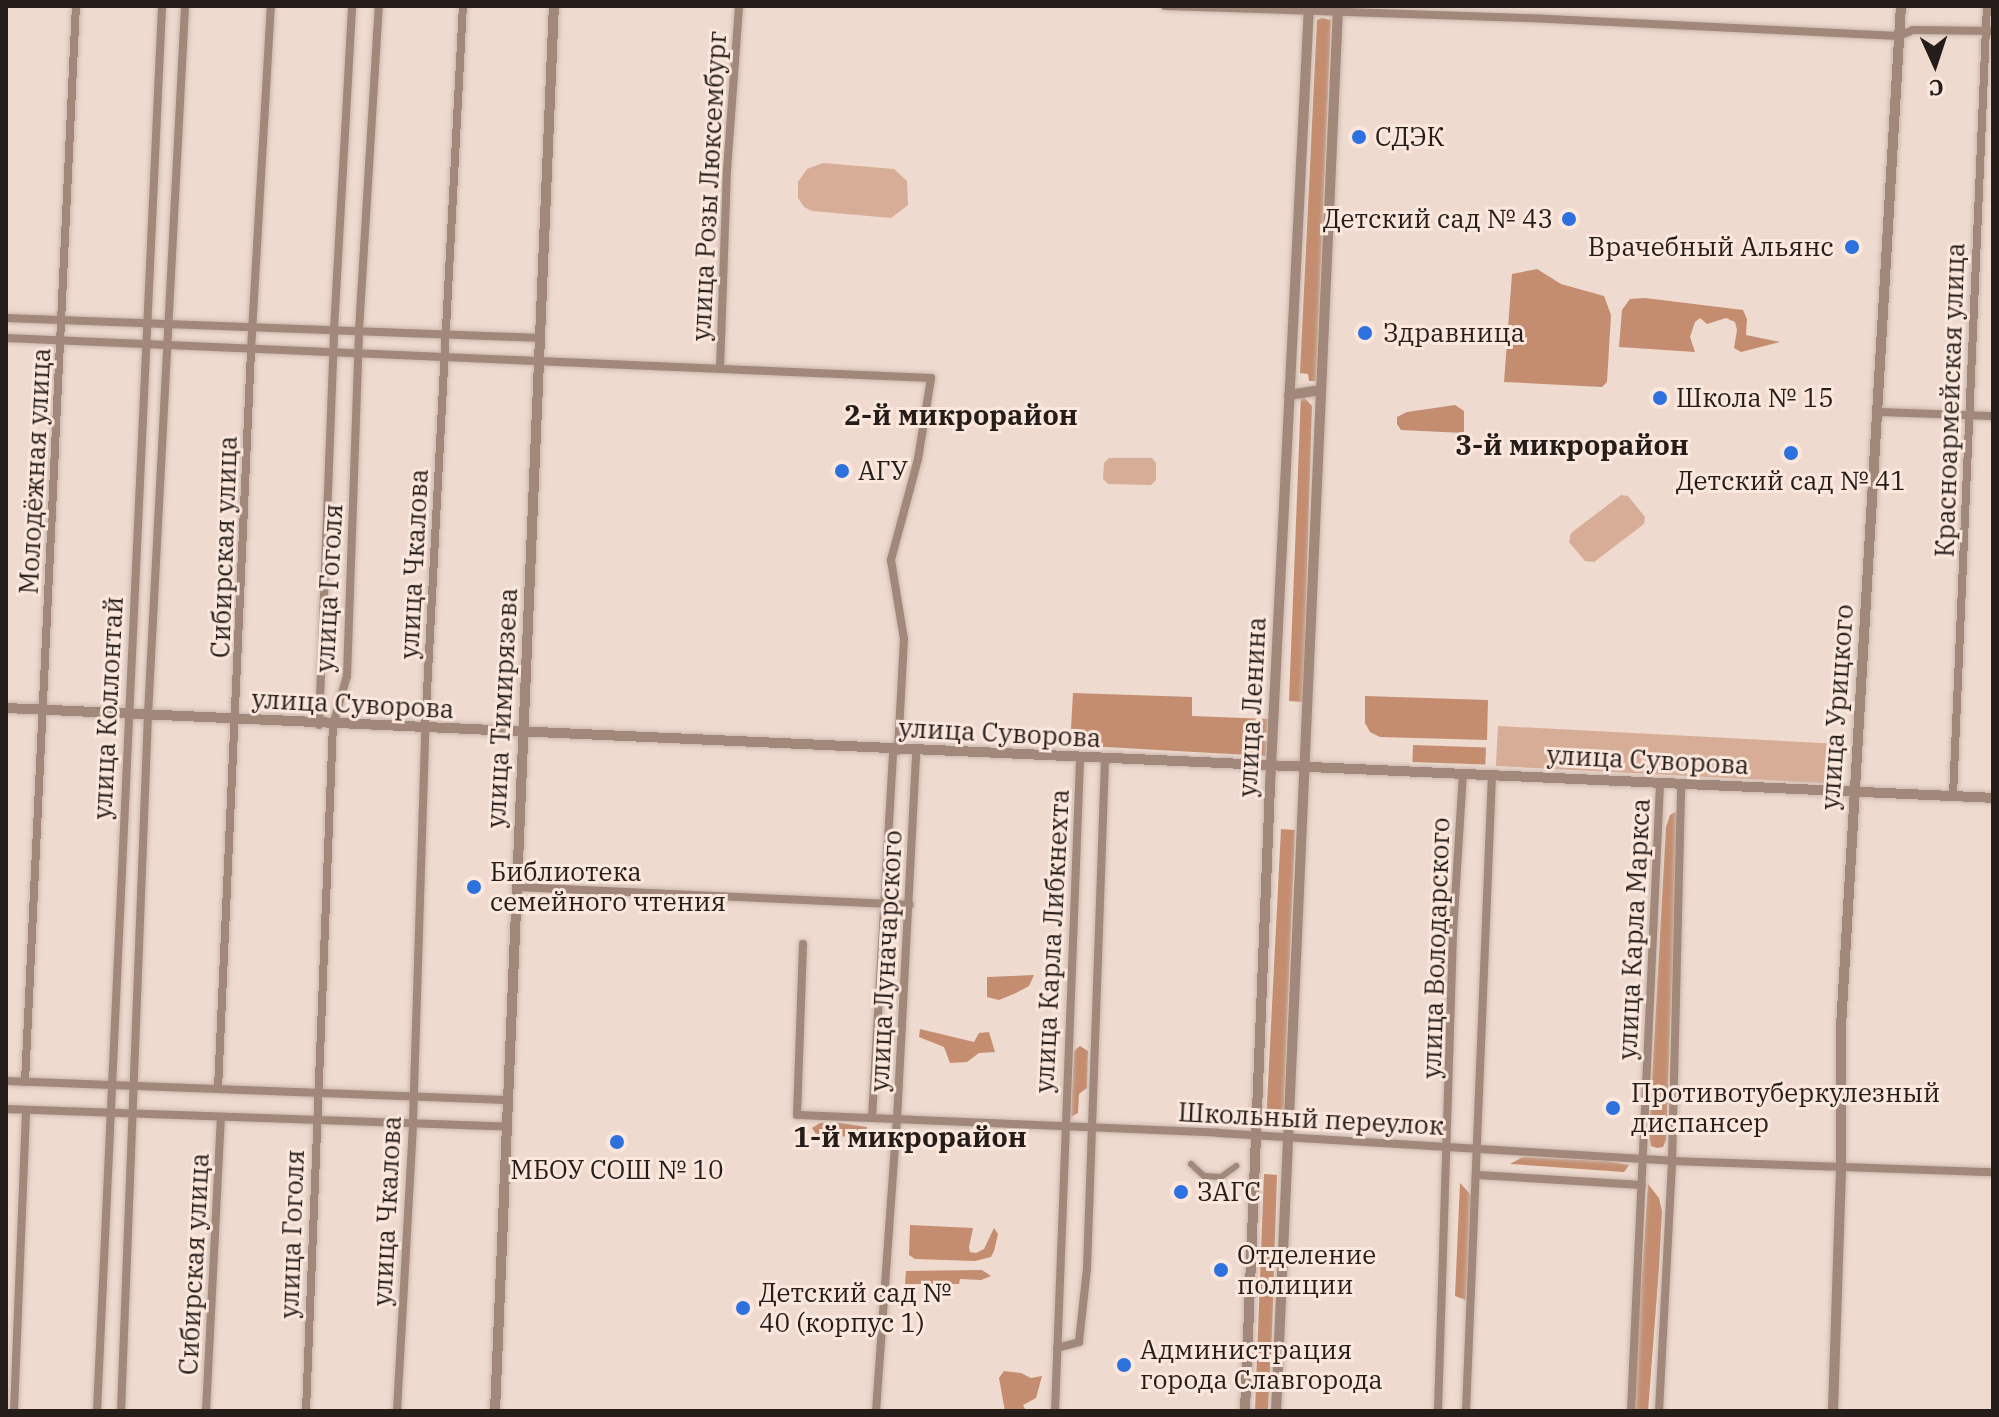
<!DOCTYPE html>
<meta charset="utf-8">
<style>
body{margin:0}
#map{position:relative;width:1999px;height:1417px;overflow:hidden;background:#eedacf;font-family:"IBM Plex Serif",serif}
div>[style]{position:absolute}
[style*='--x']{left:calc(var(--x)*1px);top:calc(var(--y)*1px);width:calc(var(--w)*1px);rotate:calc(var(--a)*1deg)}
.green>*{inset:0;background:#d8ad97;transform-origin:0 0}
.forest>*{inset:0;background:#c48d6f;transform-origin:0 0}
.roads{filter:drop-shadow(0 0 2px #cab8ae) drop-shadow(0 0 2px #cab8ae)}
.pedestrian>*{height:6px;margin:-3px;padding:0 3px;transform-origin:3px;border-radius:3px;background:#a1887b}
.minor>*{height:8px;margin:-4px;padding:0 4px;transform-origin:4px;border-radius:4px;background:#a1887b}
.tertiary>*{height:10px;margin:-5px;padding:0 5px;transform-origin:5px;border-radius:5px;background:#a1887b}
.dots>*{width:22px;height:22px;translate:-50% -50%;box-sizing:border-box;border:4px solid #fbe7dc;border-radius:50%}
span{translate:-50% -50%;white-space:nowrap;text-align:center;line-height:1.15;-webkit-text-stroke:6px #fbe7dc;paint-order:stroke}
.poi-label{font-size:26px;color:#251d1a}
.left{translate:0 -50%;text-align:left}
.right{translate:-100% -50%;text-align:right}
.street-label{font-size:26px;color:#251d1a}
.neighbourhood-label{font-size:28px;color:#251d1a;font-weight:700}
.frame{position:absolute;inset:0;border:8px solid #251d1a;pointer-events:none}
.north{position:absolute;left:1895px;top:24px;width:80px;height:80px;-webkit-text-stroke:6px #fbe7dc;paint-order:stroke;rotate:177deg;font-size:22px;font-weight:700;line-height:32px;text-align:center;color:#251d1a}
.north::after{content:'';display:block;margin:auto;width:28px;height:36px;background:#251d1a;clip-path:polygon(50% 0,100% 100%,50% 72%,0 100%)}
</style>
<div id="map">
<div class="green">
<i style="clip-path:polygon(823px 163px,894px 169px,907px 181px,908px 205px,891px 218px,812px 211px,804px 207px,798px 198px,798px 182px,807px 169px)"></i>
<i style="clip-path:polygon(1109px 458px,1152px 458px,1156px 463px,1156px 480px,1151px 485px,1108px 484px,1103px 479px,1104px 463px)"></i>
<i style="clip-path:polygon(1621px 495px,1628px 496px,1645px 517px,1644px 524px,1594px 562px,1585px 561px,1569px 542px,1571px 533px)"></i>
<i style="left:1498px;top:726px;width:337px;height:40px;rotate:3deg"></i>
</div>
<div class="forest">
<i style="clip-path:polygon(1322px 18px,1331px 20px,1316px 381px,1309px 381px,1308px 374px,1300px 373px,1317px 20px)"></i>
<i style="clip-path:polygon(1537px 269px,1561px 284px,1604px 296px,1611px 315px,1607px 382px,1602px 387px,1504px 382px,1512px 274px)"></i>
<i style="clip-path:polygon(1645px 298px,1743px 310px,1747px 319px,1746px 335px,1780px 342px,1741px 352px,1734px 348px,1737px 330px,1735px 322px,1726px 318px,1707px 324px,1700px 318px,1695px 322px,1690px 337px,1695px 352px,1619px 347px,1622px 310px,1630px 299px)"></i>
<i style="clip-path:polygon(1301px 394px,1312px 406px,1303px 702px,1289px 701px)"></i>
<i style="clip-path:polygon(1455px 405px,1464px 411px,1464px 433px,1401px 430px,1397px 424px,1397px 417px,1407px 412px)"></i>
<i style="clip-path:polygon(1073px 693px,1192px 697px,1192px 716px,1268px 719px,1266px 756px,1070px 745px)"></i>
<i style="clip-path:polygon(1365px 696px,1488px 700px,1487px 740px,1380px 737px,1370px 732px,1365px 723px)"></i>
<i style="left:1413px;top:745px;width:73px;height:17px;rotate:2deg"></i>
<i style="clip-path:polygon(1675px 812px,1678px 815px,1666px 1140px,1663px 1147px,1657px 1148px,1651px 1146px,1649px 1134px,1666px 827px,1670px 815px)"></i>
<i style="clip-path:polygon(1281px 829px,1295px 830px,1283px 1125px,1266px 1124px)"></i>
<i style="clip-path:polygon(1034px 975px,1029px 986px,1016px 993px,999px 1000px,987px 997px,987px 977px)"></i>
<i style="clip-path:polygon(920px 1029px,974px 1042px,979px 1033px,989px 1032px,995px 1052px,979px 1053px,967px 1062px,950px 1063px,944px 1047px,919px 1037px)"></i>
<i style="clip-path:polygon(1080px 1046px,1088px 1051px,1087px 1088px,1079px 1094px,1078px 1113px,1071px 1117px,1074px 1051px)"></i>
<i style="clip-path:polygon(834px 1122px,867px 1127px,866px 1134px,839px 1137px,816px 1134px,812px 1128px,820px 1123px)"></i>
<i style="clip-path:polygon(1523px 1157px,1607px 1161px,1629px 1165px,1624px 1172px,1510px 1164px)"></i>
<i style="clip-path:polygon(1264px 1174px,1277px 1175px,1272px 1332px,1268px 1411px,1255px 1411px)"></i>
<i style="clip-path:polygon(1460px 1183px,1471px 1195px,1466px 1300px,1455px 1296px)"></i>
<i style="clip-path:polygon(1648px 1184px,1659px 1198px,1662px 1211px,1659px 1268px,1648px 1411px,1633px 1411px)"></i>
<i style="clip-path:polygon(910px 1225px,973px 1228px,969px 1247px,970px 1252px,976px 1253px,984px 1249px,994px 1228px,998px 1234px,994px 1251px,991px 1257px,975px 1261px,915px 1259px,909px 1255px)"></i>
<i style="clip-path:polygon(982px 1270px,991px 1276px,981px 1280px,960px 1279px,959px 1284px,905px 1284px,906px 1271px)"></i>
<i style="clip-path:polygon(1004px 1371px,1021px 1373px,1031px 1378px,1042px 1376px,1036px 1398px,1023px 1405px,1026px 1411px,1005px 1411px,999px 1378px)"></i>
</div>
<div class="roads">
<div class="pedestrian">
<i style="--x:1191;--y:1164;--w:18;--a:43"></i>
<i style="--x:1204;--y:1176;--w:17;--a:3"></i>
<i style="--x:1221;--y:1177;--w:19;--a:-36"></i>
</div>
<div class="minor">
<i style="--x:1165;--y:6;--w:364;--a:1.9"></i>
<i style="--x:1529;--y:18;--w:370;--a:2.8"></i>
<i style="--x:1899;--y:36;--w:15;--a:-23"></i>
<i style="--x:1913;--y:30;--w:80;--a:0.7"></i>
<i style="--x:6;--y:318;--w:535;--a:2.14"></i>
<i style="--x:6;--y:338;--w:926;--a:2.48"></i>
<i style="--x:931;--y:378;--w:82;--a:99.1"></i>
<i style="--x:918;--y:459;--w:105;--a:105"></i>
<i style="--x:891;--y:560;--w:80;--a:80.7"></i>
<i style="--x:904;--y:639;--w:112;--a:93.1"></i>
<i style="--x:720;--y:369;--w:199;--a:-88"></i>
<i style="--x:727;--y:170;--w:164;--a:-85.8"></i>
<i style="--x:1877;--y:412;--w:116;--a:2"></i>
<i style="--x:319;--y:725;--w:395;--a:-87.8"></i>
<i style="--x:334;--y:330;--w:324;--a:-86.8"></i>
<i style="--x:1953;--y:796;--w:791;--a:-87.54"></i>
<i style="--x:516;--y:887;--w:394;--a:2.6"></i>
<i style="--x:803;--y:944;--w:171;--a:92"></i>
<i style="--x:797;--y:1115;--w:421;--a:2.4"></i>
<i style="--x:1218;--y:1133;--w:455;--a:3.5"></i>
<i style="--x:1672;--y:1161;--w:321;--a:2"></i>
<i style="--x:6;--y:1081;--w:500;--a:2.18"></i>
<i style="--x:25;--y:1082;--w:1077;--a:-87.29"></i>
<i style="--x:218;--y:1089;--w:740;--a:-87.44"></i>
<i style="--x:251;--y:350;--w:345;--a:-86.7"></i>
<i style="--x:6;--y:1109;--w:499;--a:2"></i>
<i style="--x:872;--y:1118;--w:368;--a:-86.7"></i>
<i style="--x:1478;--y:1175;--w:164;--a:3.5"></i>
<i style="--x:1057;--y:1348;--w:23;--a:-15"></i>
<i style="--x:1079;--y:1342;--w:74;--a:-83.8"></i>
<i style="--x:1087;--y:1268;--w:508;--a:-87.97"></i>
<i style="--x:14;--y:1411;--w:301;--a:-87.7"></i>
<i style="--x:97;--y:1411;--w:1407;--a:-87.35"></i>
<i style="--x:121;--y:1411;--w:697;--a:-87.78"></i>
<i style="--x:148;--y:715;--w:710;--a:-87.01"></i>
<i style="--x:206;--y:1411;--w:293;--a:-87.1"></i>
<i style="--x:306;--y:1411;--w:687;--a:-87.75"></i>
<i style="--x:333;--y:725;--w:51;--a:-74.1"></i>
<i style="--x:347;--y:676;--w:346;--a:-88"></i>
<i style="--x:359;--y:330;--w:325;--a:-86.5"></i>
<i style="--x:397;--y:1411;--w:289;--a:-86.8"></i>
<i style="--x:413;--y:1122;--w:392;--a:-88.2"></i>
<i style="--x:425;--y:730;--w:725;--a:-87"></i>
<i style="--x:876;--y:1411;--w:293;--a:-85.9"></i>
<i style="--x:897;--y:1119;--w:367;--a:-87"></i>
<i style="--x:1055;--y:1411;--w:651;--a:-87.8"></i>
<i style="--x:1438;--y:1411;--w:479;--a:-88.2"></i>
<i style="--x:1453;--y:932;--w:158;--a:-86.4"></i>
<i style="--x:1466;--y:1411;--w:637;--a:-87.66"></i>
<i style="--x:1631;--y:1411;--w:628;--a:-87.35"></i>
<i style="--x:1659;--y:1411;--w:250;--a:-87"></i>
<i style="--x:1672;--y:1161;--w:376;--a:-88.6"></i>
</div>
<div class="tertiary">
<i style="--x:1289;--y:395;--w:32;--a:-9"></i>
<i style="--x:6;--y:708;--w:1989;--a:2.59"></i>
<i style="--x:495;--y:1411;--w:1406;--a:-87.6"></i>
<i style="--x:1245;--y:1411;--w:625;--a:-87.71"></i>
<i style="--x:1270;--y:786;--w:781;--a:-87.14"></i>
<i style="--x:1276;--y:1411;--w:1406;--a:-87.47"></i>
<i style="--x:1833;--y:1411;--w:246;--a:-88.1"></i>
<i style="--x:1841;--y:1165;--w:138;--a:-90"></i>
<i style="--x:1841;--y:1027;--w:1023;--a:-86.64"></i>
</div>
</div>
<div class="dots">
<i style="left:1359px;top:137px;background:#2c71de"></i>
<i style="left:1569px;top:219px;background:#2c71de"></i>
<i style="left:1852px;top:247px;background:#2c71de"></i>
<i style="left:1365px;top:333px;background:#2c71de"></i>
<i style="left:1660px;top:398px;background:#2c71de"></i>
<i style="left:1791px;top:453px;background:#2c71de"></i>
<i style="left:842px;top:471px;background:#2c71de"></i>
<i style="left:474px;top:887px;background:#2c71de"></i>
<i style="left:1613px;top:1108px;background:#2c71de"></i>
<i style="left:617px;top:1142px;background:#2c71de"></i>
<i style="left:1181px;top:1192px;background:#2c71de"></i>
<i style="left:1221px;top:1270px;background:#2c71de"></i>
<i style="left:743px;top:1308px;background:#2c71de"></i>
<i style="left:1124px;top:1365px;background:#2c71de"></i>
</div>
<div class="poi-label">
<span class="left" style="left:1375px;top:137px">СДЭК</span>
<span class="right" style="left:1553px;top:219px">Детский сад № 43</span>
<span class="right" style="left:1834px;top:247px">Врачебный Альянс</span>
<span class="left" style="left:1383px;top:333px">Здравница</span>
<span class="left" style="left:1676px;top:398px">Школа № 15</span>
<span class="left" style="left:858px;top:471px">АГУ</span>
<span style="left:1791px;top:481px">Детский сад № 41</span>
<span class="left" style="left:490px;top:887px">Библиотека<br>семейного чтения</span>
<span class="left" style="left:1631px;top:1108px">Противотуберкулезный<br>диспансер</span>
<span style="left:617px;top:1170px">МБОУ СОШ № 10</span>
<span class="left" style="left:1197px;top:1192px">ЗАГС</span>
<span class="left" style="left:1237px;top:1270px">Отделение<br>полиции</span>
<span class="left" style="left:759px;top:1308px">Детский сад №<br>40 (корпус 1)</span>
<span class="left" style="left:1140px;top:1365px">Администрация<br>города Славгорода</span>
</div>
<div class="street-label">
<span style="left:709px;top:186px;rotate:-87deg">улица Розы Люксембург</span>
<span style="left:1950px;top:400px;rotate:-88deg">Красноармейская улица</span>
<span style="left:35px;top:471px;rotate:-87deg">Молодёжная улица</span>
<span style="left:224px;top:547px;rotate:-88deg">Сибирская улица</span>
<span style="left:414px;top:564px;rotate:-87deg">улица Чкалова</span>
<span style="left:329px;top:588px;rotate:-87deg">улица Гоголя</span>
<span style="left:353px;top:704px;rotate:3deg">улица Суворова</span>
<span style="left:1252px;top:707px;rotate:-87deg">улица Ленина</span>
<span style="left:1837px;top:707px;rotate:-86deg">улица Урицкого</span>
<span style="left:108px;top:708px;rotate:-87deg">улица Коллонтай</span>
<span style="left:502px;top:708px;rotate:-87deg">улица Тимирязева</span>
<span style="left:1000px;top:733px;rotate:3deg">улица Суворова</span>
<span style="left:1648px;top:760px;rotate:3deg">улица Суворова</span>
<span style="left:1634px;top:929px;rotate:-87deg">улица Карла Маркса</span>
<span style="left:1052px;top:941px;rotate:-87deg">улица Карла Либкнехта</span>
<span style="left:1436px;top:948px;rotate:-88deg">улица Володарского</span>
<span style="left:886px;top:961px;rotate:-87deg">улица Луначарского</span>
<span style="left:1311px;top:1119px;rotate:3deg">Школьный переулок</span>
<span style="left:387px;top:1211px;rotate:-87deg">улица Чкалова</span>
<span style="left:292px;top:1234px;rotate:-88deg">улица Гоголя</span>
<span style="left:194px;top:1264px;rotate:-87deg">Сибирская улица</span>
</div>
<div class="neighbourhood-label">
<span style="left:961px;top:415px">2-й микрорайон</span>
<span style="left:1572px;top:445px">3-й микрорайон</span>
<span style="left:910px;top:1137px">1-й микрорайон</span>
</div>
<div class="frame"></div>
<div class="north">С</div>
</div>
